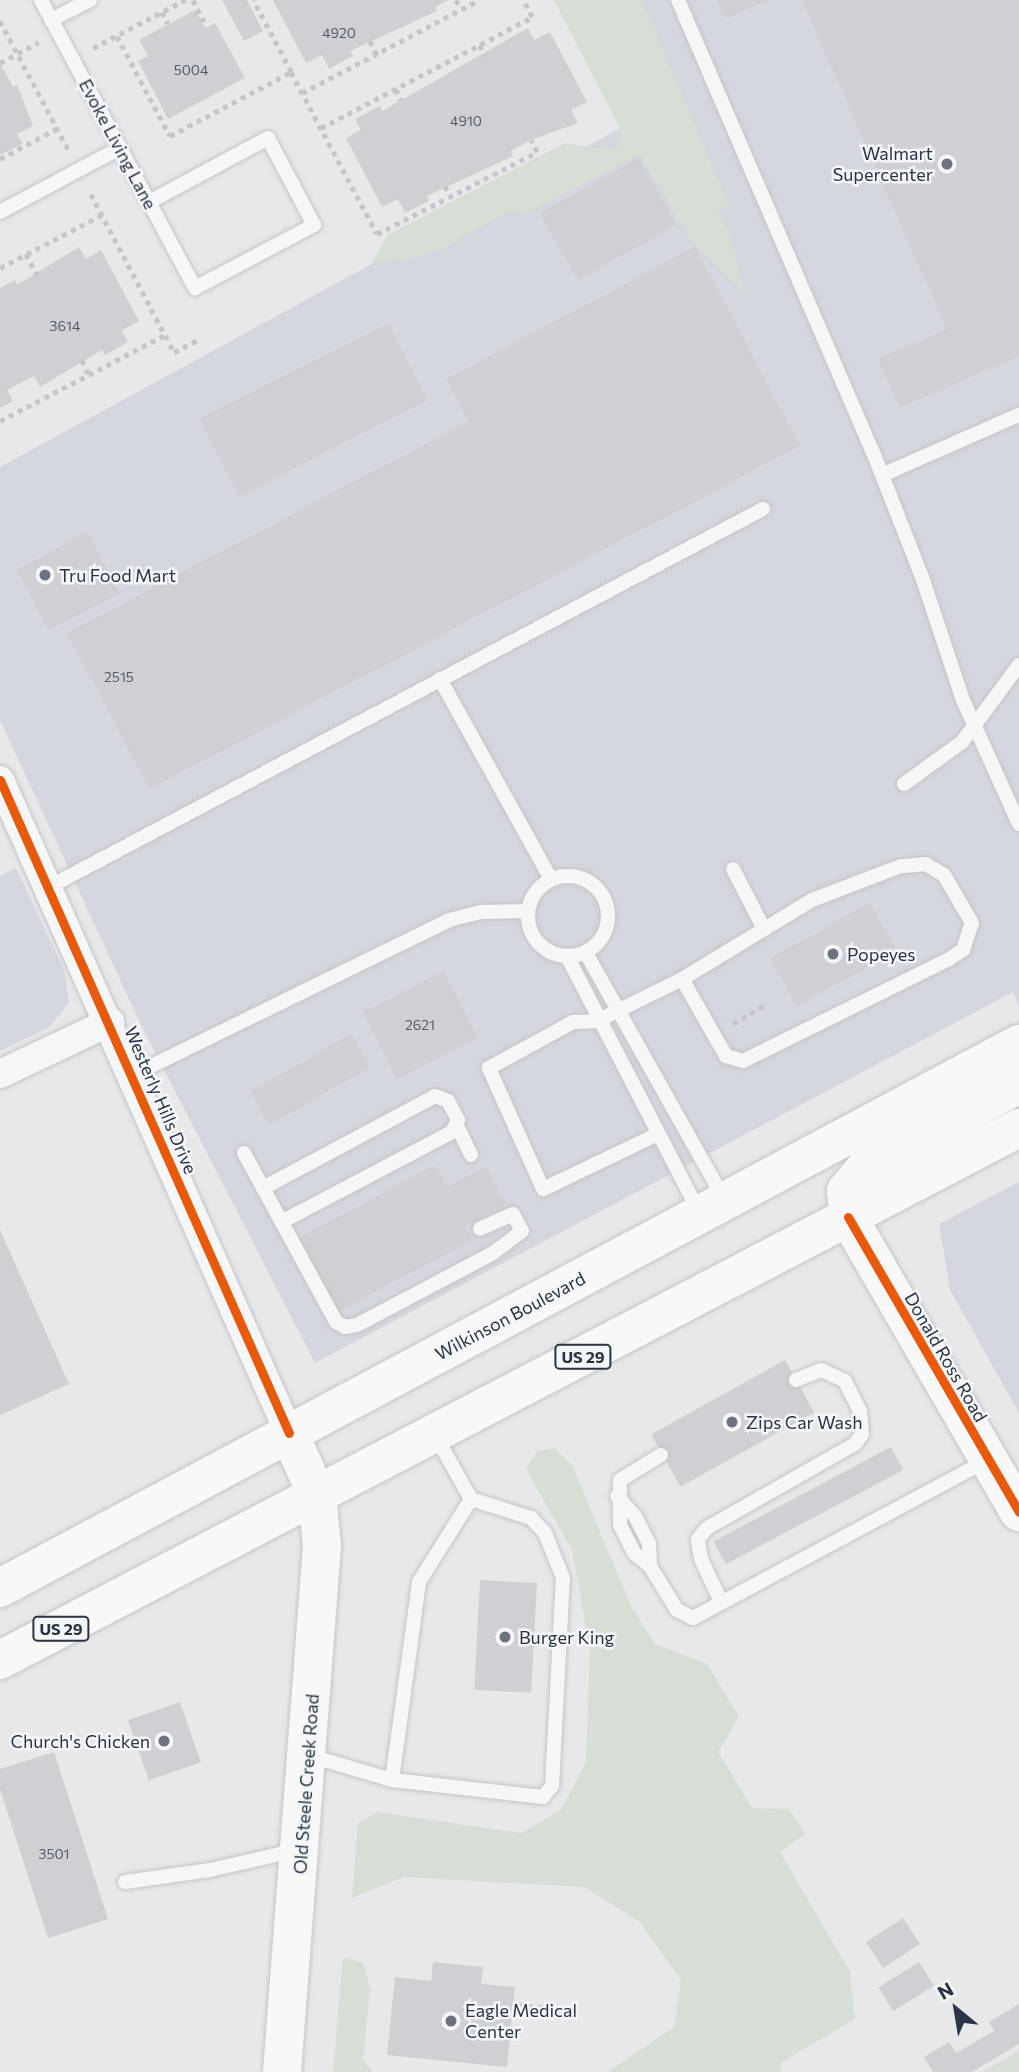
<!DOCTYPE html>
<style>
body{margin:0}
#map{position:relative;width:1019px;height:2072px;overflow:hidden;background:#e6e8ea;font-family:Commissioner,sans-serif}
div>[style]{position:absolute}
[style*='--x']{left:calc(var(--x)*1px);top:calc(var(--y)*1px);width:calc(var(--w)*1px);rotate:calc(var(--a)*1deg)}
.built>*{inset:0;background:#d4d7dd}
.green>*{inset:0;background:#d6ded6}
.building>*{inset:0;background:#ced0d3;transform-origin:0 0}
.path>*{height:4.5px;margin-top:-2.25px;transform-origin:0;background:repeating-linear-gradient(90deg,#c5c6ca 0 5px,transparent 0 10px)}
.roads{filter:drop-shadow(0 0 2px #c4c6c8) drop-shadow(0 0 2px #c4c6c8)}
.lane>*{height:14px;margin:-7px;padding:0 7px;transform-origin:7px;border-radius:7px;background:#f5f6f7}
.lane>.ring{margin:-7px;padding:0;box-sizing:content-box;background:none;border:14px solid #f5f6f7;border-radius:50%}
.street>*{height:28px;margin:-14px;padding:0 14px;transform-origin:14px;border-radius:14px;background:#f5f6f7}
.secondary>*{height:38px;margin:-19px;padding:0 19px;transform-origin:19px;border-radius:19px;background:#f8f8f8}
.primary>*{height:38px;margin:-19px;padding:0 19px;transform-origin:19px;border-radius:19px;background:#f8f8f8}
.cycleway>*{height:9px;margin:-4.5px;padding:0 4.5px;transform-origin:4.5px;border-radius:4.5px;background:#e8590c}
.dots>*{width:19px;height:19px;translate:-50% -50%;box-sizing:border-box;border:4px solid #f4f6f9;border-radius:50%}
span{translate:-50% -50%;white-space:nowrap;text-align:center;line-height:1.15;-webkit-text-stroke:5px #f4f6f9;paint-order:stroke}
.number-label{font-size:14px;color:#545c69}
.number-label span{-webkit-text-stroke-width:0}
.shield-label span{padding:2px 5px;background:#f4f6f9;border:2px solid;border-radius:5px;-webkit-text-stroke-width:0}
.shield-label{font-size:16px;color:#2b3445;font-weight:700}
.street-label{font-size:18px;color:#2b3445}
.poi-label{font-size:18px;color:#2b3445}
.right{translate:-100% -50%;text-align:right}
.left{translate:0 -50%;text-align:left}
.north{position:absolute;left:921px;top:1974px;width:70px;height:70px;-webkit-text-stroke:5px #f4f6f9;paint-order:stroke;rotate:330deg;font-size:19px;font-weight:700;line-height:28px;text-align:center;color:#2b3445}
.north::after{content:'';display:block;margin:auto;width:24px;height:32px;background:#2b3445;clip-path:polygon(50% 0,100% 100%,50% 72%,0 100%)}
</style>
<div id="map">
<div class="built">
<i style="clip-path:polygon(612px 0,1019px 0,1019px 1007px,1013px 992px,315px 1363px,140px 1023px,0 720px,0 467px,659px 107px)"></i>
<i style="clip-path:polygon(16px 868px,64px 970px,69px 1002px,50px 1027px,0 1051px,0 876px)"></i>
<i style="clip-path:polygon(1019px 1182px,1019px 1413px,950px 1290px,939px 1224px)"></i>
</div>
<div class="green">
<i style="clip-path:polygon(554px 0,642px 0,729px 205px,718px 210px,730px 234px,744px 294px,690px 239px,640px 154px,534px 210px,508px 212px,437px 252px,371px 265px,387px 235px,565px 143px,616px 151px,620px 129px)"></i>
<i style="clip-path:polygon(554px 1448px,572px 1465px,631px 1606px,655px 1644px,707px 1664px,739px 1717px,718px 1752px,752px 1808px,789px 1809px,805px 1834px,780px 1852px,850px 1972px,855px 2019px,782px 2062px,780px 2072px,608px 2072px,674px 2027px,681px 1980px,639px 1921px,584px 1887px,404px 1877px,352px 1898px,358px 1823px,377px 1812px,521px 1833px,561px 1810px,586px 1762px,590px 1650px,572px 1550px,526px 1469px,537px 1451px)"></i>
<i style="clip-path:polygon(343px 1957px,363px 1963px,370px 1989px,363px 2060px,373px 2072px,333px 2072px)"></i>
<i style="clip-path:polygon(1019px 2051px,1019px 2072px,982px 2072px)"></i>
</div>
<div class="building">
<i style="clip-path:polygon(222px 0,247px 0,263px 31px,244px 41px)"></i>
<i style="clip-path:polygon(273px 0,448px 0,435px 7px,437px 11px,350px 51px,353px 56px,329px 69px,322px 55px,306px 63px)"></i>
<i style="clip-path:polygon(716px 0,769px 0,725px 19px)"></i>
<i style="clip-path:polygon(802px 0,1019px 0,1019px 356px,900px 408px,878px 359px,947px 329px)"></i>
<i style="clip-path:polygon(195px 10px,205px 28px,215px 23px,245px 78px,168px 119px,138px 61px,148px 56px,139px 40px)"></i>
<i style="clip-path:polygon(528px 28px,534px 40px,550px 32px,587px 102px,571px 110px,578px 123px,531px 140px,511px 151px,513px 156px,427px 196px,429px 201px,405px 213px,398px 199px,382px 207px,346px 138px,361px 130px,355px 119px,380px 106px,382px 111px)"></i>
<i style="clip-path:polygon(0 63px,13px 87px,17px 85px,33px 126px,17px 134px,23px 144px,0 155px)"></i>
<i style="left:639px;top:158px;width:77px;height:113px;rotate:61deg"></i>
<i style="clip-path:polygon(79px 247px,86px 259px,101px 250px,139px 321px,122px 330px,128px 342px,105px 355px,102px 350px,40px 387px,34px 376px,7px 390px,13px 401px,0 408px,0 288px,15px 280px,17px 285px)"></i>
<i style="clip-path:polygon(695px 247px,800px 446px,150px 789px,67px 633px,469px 421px,446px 379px)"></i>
<i style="left:388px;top:323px;width:87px;height:211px;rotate:63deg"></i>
<i style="left:87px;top:532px;width:69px;height:80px;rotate:62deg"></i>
<i style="left:870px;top:903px;width:55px;height:114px;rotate:61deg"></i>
<i style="left:443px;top:971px;width:75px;height:90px;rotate:63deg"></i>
<i style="left:351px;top:1034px;width:38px;height:116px;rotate:60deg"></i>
<i style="clip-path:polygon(435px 1165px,447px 1187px,486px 1166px,506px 1204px,465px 1226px,472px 1240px,334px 1314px,295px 1240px)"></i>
<i style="clip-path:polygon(0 1230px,69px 1384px,0 1415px)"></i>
<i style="left:785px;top:1360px;width:60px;height:153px;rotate:61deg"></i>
<i style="left:891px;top:1447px;width:26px;height:201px;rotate:62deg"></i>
<i style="left:480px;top:1580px;width:57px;height:110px;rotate:3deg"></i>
<i style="left:180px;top:1702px;width:64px;height:55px;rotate:71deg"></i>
<i style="clip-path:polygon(54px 1752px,108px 1919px,48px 1938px,0 1789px,0 1769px)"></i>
<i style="left:903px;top:1918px;width:31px;height:44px;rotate:57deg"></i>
<i style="clip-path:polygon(433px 1962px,483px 1967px,481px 1984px,515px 1987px,507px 2067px,387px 2055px,395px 1977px,431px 1981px)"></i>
<i style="left:919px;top:1962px;width:28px;height:48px;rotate:58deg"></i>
<i style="clip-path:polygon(1019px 2004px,1019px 2044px,972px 2072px,933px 2072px,924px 2057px,949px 2042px,956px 2053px,994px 2031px,989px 2022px)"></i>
</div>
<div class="path">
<i style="--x:193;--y:0;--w:30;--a:63"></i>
<i style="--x:456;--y:0;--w:10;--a:61"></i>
<i style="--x:162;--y:12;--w:13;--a:63"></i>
<i style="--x:0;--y:21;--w:147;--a:62"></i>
<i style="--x:117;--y:36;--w:113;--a:62.1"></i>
<i style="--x:170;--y:136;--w:137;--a:-27.9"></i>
<i style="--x:291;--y:72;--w:81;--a:-117.8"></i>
<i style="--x:370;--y:41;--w:15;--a:62"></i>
<i style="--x:480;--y:45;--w:12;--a:66"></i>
<i style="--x:93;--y:48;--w:104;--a:-27.6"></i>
<i style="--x:0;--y:63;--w:44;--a:-28.3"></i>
<i style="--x:291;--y:72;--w:183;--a:62"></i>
<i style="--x:377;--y:234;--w:180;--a:-27.1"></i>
<i style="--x:537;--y:152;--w:13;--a:-117"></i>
<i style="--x:396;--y:89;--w:12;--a:66"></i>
<i style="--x:302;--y:93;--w:200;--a:-27.7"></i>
<i style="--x:321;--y:128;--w:238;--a:-27.7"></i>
<i style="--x:532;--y:17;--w:19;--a:-118"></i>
<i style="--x:0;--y:159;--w:64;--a:-28.2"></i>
<i style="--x:445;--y:186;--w:12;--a:59"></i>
<i style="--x:91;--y:194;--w:178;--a:62.3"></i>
<i style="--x:174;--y:352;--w:27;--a:-27"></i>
<i style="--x:26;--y:254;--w:24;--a:62"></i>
<i style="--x:0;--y:268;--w:115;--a:-27.5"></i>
<i style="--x:82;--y:360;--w:17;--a:65"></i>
<i style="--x:0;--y:421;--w:186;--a:-27.5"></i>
<i style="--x:733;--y:1024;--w:37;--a:-31"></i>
<i style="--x:518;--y:2005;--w:42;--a:5.4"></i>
</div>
<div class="roads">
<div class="lane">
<i style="--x:41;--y:0;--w:229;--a:61.9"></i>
<i style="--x:149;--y:202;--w:98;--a:61.9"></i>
<i style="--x:195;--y:288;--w:135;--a:-27.9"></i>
<i style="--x:314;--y:225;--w:98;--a:-117.9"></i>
<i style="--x:268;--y:138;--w:135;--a:151.7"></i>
<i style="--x:678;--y:0;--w:492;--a:66.7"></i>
<i style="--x:873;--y:452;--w:134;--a:68.6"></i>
<i style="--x:922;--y:577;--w:130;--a:71.6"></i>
<i style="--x:963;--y:700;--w:136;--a:65.7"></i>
<i style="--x:51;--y:20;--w:44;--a:-27.1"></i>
<i style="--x:0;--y:212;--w:136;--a:-28.1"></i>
<i style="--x:882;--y:475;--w:150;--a:-23.7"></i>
<i style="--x:440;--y:679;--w:229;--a:61"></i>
<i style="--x:904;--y:784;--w:72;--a:-35.9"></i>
<i style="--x:962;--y:742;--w:96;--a:-53.5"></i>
<i style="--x:733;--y:869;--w:68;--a:62.7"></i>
<i class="ring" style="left:528px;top:876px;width:66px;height:66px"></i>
<i style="--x:49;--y:887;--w:808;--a:-27.9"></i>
<i style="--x:586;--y:953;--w:284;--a:60.7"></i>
<i style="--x:567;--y:956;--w:290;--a:62.7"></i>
<i style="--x:133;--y:1075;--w:352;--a:-26.1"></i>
<i style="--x:449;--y:920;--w:32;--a:-14"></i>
<i style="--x:480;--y:912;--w:48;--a:-1.2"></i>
<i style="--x:457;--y:1126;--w:32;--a:64"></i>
<i style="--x:658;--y:1134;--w:127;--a:154.4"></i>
<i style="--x:543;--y:1189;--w:133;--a:-114.1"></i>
<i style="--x:489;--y:1068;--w:96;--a:-28.7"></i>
<i style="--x:573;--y:1022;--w:24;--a:-2"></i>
<i style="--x:597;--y:1021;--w:95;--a:-26.3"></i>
<i style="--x:682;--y:979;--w:89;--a:60.3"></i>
<i style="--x:726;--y:1056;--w:18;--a:16"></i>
<i style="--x:743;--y:1061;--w:230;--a:-26.3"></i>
<i style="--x:949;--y:959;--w:17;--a:-33"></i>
<i style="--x:963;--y:950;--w:28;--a:-72"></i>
<i style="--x:972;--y:923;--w:56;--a:-120.3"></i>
<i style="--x:944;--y:875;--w:21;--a:-149"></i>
<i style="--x:926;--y:864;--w:25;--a:175"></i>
<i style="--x:901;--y:866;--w:95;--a:159.1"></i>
<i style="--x:812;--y:900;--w:152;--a:148.7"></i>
<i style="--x:244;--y:1153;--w:192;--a:61.4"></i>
<i style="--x:336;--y:1322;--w:10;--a:29"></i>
<i style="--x:345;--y:1327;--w:12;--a:-9"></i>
<i style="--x:357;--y:1325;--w:154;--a:-27.9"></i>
<i style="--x:493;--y:1253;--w:36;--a:-37"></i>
<i style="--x:522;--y:1231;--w:19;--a:-118"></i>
<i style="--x:513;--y:1214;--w:36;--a:156"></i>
<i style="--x:263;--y:1188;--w:195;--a:-28.1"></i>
<i style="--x:435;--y:1096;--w:14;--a:21"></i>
<i style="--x:448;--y:1101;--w:21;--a:62"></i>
<i style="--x:458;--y:1120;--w:13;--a:117"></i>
<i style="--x:452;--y:1132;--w:193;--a:152.2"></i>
<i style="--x:661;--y:1455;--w:48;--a:148.6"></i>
<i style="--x:620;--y:1480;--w:45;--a:90"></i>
<i style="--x:620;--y:1525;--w:31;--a:63"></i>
<i style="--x:634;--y:1553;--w:21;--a:39"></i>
<i style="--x:650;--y:1566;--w:52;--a:58.5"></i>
<i style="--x:677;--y:1610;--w:18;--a:27"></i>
<i style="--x:693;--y:1618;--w:332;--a:-28.2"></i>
<i style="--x:617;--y:1496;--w:27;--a:48"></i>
<i style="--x:635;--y:1516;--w:31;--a:63"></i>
<i style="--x:649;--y:1544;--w:22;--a:87"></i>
<i style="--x:721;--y:1602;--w:47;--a:-114.9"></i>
<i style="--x:701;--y:1559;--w:20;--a:-99"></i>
<i style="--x:698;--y:1539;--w:14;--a:-51"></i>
<i style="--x:707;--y:1528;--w:170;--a:-29.6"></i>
<i style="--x:855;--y:1444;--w:12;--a:-55"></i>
<i style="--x:862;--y:1434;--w:23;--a:-95"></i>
<i style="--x:860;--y:1411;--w:34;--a:-117"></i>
<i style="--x:845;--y:1381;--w:26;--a:-155"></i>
<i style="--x:821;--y:1370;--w:27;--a:158"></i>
<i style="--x:307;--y:1755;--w:89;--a:16.4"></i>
<i style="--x:392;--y:1780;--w:200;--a:-82.2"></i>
<i style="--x:419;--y:1582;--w:98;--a:-57.9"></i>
<i style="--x:471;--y:1499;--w:73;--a:-119.4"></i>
<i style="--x:392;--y:1780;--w:152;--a:6.4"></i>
<i style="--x:543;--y:1797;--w:14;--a:-51"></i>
<i style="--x:552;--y:1786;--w:208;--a:-87"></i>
<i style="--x:563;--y:1578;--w:48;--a:-111.8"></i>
<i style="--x:545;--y:1533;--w:21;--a:-133"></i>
<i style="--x:531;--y:1518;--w:63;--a:-162.4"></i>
<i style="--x:125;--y:1882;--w:86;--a:-8"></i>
<i style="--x:210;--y:1870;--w:89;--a:-12.9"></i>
</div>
<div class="street">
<i style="--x:0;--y:780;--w:714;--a:66.13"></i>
<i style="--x:0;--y:1074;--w:122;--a:-25.3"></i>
</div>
<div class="secondary">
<i style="--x:848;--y:1217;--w:341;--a:59.9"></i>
<i style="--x:282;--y:2072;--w:528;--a:-85.65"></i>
<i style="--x:322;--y:1546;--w:51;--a:-95.6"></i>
<i style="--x:317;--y:1495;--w:68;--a:-114.3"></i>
</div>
<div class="primary">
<i style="--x:848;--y:1217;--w:26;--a:-94"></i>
<i style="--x:846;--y:1191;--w:30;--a:-50"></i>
<i style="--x:865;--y:1168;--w:175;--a:-28.6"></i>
<i style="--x:0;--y:1588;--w:1155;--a:-28.1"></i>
<i style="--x:0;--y:1660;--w:1150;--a:-27.57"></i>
</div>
</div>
<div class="cycleway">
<i style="--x:0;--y:780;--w:714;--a:66.13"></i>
<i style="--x:848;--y:1217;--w:341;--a:59.9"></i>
</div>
<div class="dots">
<i style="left:947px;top:164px;background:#6c737f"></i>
<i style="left:45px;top:575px;background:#6c737f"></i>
<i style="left:833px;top:954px;background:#6c737f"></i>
<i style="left:732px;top:1422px;background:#6c737f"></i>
<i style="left:505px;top:1637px;background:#6c737f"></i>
<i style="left:164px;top:1741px;background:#6c737f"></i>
<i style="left:451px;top:2021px;background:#6c737f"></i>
</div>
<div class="number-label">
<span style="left:339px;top:33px">4920</span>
<span style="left:191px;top:70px">5004</span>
<span style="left:466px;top:121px">4910</span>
<span style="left:65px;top:326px">3614</span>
<span style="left:119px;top:677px">2515</span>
<span style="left:420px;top:1025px">2621</span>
<span style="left:54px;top:1854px">3501</span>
</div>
<div class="shield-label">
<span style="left:583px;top:1357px">US 29</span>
<span style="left:61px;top:1629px">US 29</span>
</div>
<div class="street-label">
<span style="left:118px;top:144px;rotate:62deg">Evoke Living Lane</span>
<span style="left:161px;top:1100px;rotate:67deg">Westerly Hills Drive</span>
<span style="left:510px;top:1316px;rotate:-28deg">Wilkinson Boulevard</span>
<span style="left:946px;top:1357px;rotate:60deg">Donald Ross Road</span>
<span style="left:306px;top:1784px;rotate:-86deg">Old Steele Creek Road</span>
</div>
<div class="poi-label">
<span class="right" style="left:933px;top:164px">Walmart<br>Supercenter</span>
<span class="left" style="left:59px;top:575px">Tru Food Mart</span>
<span class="left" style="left:847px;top:954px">Popeyes</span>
<span class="left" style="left:746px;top:1422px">Zips Car Wash</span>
<span class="left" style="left:519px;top:1637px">Burger King</span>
<span class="right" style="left:150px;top:1741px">Church's Chicken</span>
<span class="left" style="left:465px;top:2021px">Eagle Medical<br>Center</span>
</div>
<div class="north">N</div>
</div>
